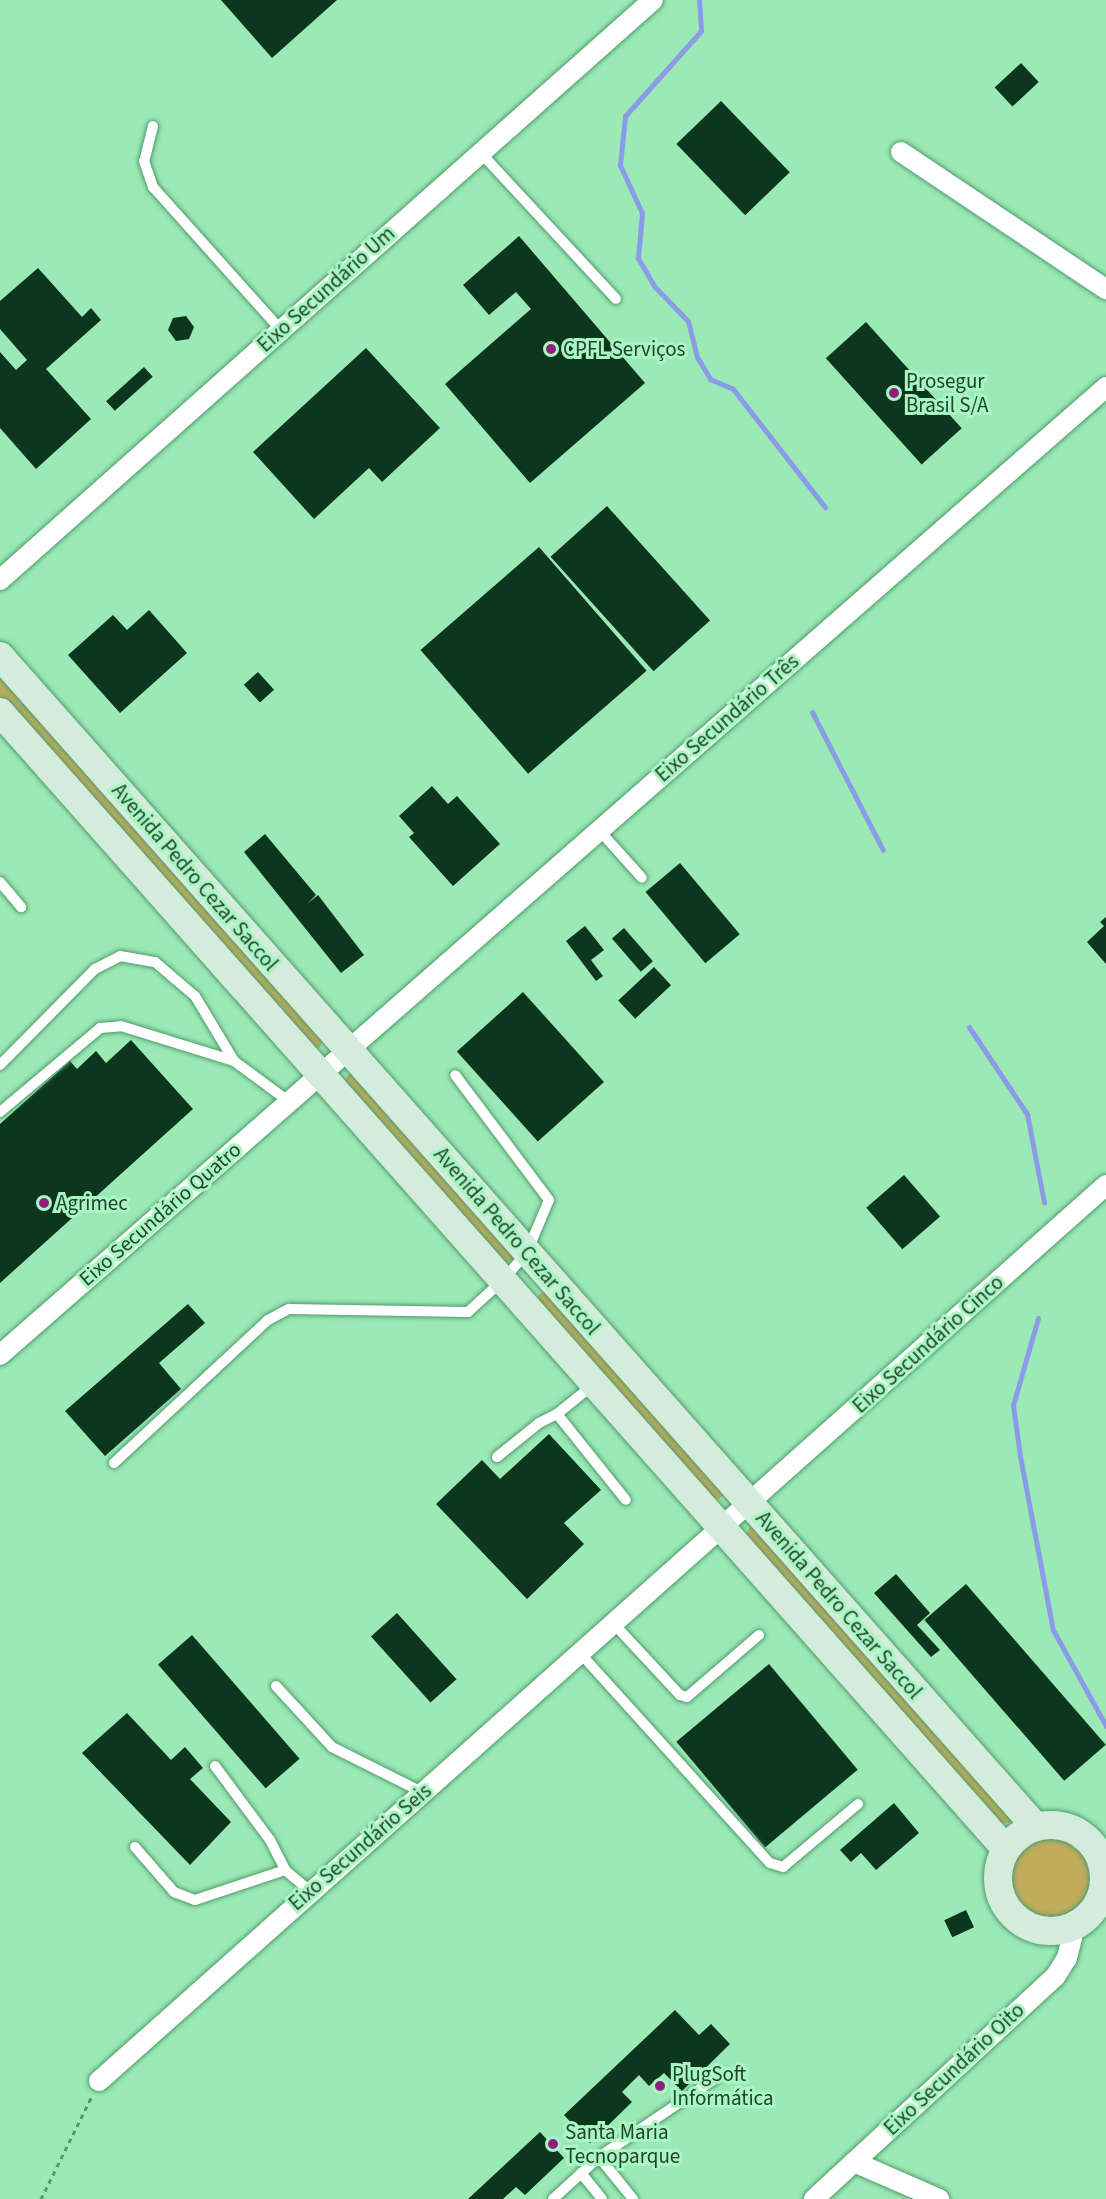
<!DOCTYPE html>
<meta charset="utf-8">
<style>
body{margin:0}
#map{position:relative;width:1106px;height:2199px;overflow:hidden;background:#9be9b5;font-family:"Source Sans 3",sans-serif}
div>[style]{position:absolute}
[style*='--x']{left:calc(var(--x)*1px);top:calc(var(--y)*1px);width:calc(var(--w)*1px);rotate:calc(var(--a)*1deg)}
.green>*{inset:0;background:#c1ac5d}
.round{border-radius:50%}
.stream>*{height:5px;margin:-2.5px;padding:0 2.5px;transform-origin:2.5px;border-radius:2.5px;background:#8b9be8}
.building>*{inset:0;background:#0c361e;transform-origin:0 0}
.path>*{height:3px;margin-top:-1.5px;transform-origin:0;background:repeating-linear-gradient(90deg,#5c926e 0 4.5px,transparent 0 9px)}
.roads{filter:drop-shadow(0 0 2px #509c6d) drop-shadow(0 0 2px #509c6d)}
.lane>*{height:10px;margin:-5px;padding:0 5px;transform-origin:5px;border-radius:5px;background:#fff}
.street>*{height:20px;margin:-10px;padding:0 10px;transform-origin:10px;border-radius:10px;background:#fff}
.secondary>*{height:28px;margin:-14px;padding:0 14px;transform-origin:14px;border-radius:14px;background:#d3ecdc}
.secondary>.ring{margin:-14px;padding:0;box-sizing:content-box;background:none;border:28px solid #d3ecdc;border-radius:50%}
.dots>*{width:16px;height:16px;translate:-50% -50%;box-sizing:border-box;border:3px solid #a8f6c2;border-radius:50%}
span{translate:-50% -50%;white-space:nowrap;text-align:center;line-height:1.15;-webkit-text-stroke:6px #a8f6c2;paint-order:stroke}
.street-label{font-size:21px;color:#22422d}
.poi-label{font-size:21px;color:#22422d}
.left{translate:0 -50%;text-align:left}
</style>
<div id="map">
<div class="green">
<i style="clip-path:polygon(0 670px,324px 1039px,320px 1047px,309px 1050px,0 696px)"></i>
<i style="clip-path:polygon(349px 1074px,356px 1075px,516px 1251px,513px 1260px,502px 1263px,342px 1084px)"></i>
<i style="clip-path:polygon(545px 1290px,728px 1486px,723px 1496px,717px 1500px,708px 1495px,541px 1307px,538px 1296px)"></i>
<i style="clip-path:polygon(752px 1523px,1014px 1814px,1010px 1822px,998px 1824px,745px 1537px)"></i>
<i class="round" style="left:1011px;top:1836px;width:82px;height:82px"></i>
</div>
<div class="stream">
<i style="--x:699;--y:0;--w:31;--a:86"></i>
<i style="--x:701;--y:31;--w:114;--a:131.8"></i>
<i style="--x:625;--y:116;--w:49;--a:95.8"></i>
<i style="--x:620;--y:165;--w:53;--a:65.4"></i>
<i style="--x:642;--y:213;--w:45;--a:95.1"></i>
<i style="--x:638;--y:258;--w:34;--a:60"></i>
<i style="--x:655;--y:287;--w:47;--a:45.9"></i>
<i style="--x:688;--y:321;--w:37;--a:76"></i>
<i style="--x:697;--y:357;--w:26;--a:59"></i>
<i style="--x:710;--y:379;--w:25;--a:23"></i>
<i style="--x:733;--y:389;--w:150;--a:52.1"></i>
<i style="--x:812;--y:712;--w:155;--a:62.8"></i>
<i style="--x:969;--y:1027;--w:105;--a:56.3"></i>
<i style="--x:1027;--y:1114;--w:90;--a:79.1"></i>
<i style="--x:1038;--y:1318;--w:91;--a:106"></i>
<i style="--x:1013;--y:1405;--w:51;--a:82.2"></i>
<i style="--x:1020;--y:1456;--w:177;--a:79.3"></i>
<i style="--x:1053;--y:1630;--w:110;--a:61.1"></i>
</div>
<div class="building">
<i style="clip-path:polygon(221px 0,337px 0,272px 58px)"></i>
<i style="left:1021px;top:63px;width:26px;height:36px;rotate:47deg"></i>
<i style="left:721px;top:101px;width:99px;height:62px;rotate:46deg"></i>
<i style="clip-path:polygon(519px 236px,645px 383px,530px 483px,445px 384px,531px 309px,516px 292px,489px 315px,463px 285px)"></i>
<i style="clip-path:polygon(38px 268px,82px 317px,91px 308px,101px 320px,46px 369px,91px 419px,36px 469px,0 428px,0 352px,16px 370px,27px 360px,0 329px,0 301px)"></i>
<i style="clip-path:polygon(186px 316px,194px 327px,189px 339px,176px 341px,168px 330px,173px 318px)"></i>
<i style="left:866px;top:322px;width:143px;height:54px;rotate:48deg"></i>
<i style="clip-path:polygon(366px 348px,440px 428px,382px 482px,369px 468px,314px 519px,253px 452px)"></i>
<i style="left:144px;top:367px;width:13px;height:51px;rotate:48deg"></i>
<i style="left:607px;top:506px;width:154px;height:76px;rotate:48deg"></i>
<i style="left:539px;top:547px;width:164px;height:157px;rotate:49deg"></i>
<i style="clip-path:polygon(149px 610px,187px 653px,120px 713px,68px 655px,113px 615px,127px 630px)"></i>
<i style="left:258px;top:672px;width:24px;height:19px;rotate:48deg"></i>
<i style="clip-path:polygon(432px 786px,448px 804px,457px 796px,500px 844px,453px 886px,409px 837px,414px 833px,399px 816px)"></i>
<i style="clip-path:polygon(265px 834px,316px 895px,307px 904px,318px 895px,364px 955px,341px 973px,244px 852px)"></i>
<i style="left:680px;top:863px;width:93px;height:45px;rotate:50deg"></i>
<i style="clip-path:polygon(1106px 917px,1106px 964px,1087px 942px,1104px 926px,1100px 922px)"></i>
<i style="clip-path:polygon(585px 926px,604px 950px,591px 960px,603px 976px,596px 981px,566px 941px)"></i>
<i style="left:624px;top:928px;width:44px;height:16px;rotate:49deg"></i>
<i style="left:654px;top:967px;width:25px;height:49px;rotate:47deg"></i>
<i style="left:523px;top:992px;width:121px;height:89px;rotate:48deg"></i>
<i style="clip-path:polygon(131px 1040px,193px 1109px,0 1283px,0 1124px,70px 1061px,77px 1069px,96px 1051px,106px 1063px)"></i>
<i style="left:904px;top:1175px;width:55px;height:50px;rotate:49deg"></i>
<i style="clip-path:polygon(188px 1304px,205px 1323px,159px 1363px,181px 1389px,105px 1456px,65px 1411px)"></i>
<i style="clip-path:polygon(549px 1434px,601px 1490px,564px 1523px,584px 1544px,527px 1599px,436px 1504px,482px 1460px,500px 1479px)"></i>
<i style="clip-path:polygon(896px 1574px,930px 1613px,917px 1625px,940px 1650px,931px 1657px,874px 1593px)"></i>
<i style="left:966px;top:1584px;width:213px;height:55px;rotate:49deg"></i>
<i style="left:397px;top:1613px;width:89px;height:35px;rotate:48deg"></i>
<i style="left:192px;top:1635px;width:164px;height:45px;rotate:49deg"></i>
<i style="left:769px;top:1664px;width:138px;height:121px;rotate:50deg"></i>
<i style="clip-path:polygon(127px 1713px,171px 1760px,185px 1747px,203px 1768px,190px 1779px,231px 1822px,190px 1865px,82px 1753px)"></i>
<i style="clip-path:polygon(894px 1803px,919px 1833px,876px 1870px,861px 1853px,851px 1862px,840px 1850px)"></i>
<i style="left:966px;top:1910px;width:19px;height:24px;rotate:65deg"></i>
<i style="clip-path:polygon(675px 2010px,699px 2035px,711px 2024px,730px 2044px,682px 2091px,664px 2073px,649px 2086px,639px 2075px,622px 2092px,632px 2102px,590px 2143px,564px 2115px)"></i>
<i style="clip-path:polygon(540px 2132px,564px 2158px,525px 2195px,516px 2187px,503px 2199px,468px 2199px)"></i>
</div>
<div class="path">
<i style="--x:41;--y:2199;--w:115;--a:-63.7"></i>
</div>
<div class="roads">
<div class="lane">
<i style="--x:153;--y:126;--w:36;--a:104"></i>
<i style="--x:144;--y:161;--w:28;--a:71"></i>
<i style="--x:153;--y:187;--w:192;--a:48.2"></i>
<i style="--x:480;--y:152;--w:200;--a:47.2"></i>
<i style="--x:599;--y:830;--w:64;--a:48.1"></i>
<i style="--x:0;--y:882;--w:33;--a:50"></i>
<i style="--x:0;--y:1065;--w:135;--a:-45.3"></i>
<i style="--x:95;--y:969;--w:28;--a:-27"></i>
<i style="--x:120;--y:956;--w:36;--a:10"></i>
<i style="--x:155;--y:962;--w:52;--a:40.4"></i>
<i style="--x:195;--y:996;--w:76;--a:59"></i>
<i style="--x:234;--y:1061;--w:67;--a:36.5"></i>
<i style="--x:0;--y:1112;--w:131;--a:-40"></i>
<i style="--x:100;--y:1028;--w:21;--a:-5"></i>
<i style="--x:121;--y:1026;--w:118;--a:17.2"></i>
<i style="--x:557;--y:1414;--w:48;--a:-39"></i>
<i style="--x:497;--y:1457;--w:54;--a:-39"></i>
<i style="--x:539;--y:1423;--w:20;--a:-27"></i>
<i style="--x:557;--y:1414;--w:110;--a:51.3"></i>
<i style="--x:114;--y:1463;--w:210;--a:-42.9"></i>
<i style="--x:268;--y:1320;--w:24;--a:-28"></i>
<i style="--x:289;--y:1309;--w:179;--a:1"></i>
<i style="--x:468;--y:1312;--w:47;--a:-42.4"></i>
<i style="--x:503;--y:1280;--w:37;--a:-49"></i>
<i style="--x:527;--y:1252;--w:56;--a:-67.1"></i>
<i style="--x:549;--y:1200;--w:156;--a:-126.9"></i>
<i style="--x:614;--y:1624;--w:97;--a:47.1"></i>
<i style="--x:680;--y:1695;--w:7;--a:16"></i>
<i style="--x:687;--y:1697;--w:95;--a:-40.7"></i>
<i style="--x:580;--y:1653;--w:283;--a:47.9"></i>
<i style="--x:770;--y:1863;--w:14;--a:17"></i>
<i style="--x:783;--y:1867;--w:98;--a:-40"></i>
<i style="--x:276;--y:1686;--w:83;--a:47.4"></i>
<i style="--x:332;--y:1747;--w:101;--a:26.6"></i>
<i style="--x:215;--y:1766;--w:92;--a:53.4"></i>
<i style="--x:270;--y:1840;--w:34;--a:63"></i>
<i style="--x:135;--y:1847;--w:60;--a:49.1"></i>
<i style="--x:174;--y:1892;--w:22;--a:21"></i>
<i style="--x:195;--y:1900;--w:95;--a:-18.4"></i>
<i style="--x:285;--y:1870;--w:33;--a:40"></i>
<i style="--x:599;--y:2157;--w:54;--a:51"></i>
<i style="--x:581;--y:2173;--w:33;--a:51"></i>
<i style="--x:553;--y:2199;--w:62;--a:-42.4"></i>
<i style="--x:599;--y:2157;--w:145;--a:-34"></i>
</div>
<div class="street">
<i style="--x:901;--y:152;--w:247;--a:33.8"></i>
<i style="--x:0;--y:580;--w:873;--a:-41.61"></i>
<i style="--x:0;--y:1355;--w:1470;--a:-41.19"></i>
<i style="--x:99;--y:2081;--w:1348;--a:-41.66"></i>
<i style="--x:854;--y:2162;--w:93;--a:23.5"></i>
<i style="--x:814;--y:2199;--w:328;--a:-42.7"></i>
<i style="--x:1055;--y:1977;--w:22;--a:-58"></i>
<i style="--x:1067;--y:1958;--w:32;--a:-76"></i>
</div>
<div class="secondary">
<i style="--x:0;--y:656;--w:1562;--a:48.5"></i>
<i style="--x:0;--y:712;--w:1517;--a:48.5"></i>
<i class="ring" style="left:998px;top:1825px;width:78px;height:78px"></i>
</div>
</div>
<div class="dots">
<i style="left:551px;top:349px;background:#8f1e7f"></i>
<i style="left:894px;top:393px;background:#8f1e7f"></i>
<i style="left:44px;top:1203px;background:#8f1e7f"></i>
<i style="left:660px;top:2086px;background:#8f1e7f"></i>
<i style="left:553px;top:2144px;background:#8f1e7f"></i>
</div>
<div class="street-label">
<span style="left:326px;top:289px;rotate:-42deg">Eixo Secundário Um</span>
<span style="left:727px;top:718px;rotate:-41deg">Eixo Secundário Três</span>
<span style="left:195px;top:877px;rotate:49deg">Avenida Pedro Cezar Saccol</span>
<span style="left:160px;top:1214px;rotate:-41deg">Eixo Secundário Quatro</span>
<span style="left:517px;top:1241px;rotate:49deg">Avenida Pedro Cezar Saccol</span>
<span style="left:928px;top:1344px;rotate:-42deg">Eixo Secundário Cinco</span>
<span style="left:839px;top:1605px;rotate:49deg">Avenida Pedro Cezar Saccol</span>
<span style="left:360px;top:1847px;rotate:-41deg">Eixo Secundário Seis</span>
<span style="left:954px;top:2069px;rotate:-43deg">Eixo Secundário Oito</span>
</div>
<div class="poi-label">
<span class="left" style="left:563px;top:349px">CPFL Serviços</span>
<span class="left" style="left:906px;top:393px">Prosegur<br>Brasil S/A</span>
<span class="left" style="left:56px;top:1203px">Agrimec</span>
<span class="left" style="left:672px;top:2086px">PlugSoft<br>Informática</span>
<span class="left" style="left:565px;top:2144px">Santa Maria<br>Tecnoparque</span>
</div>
</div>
